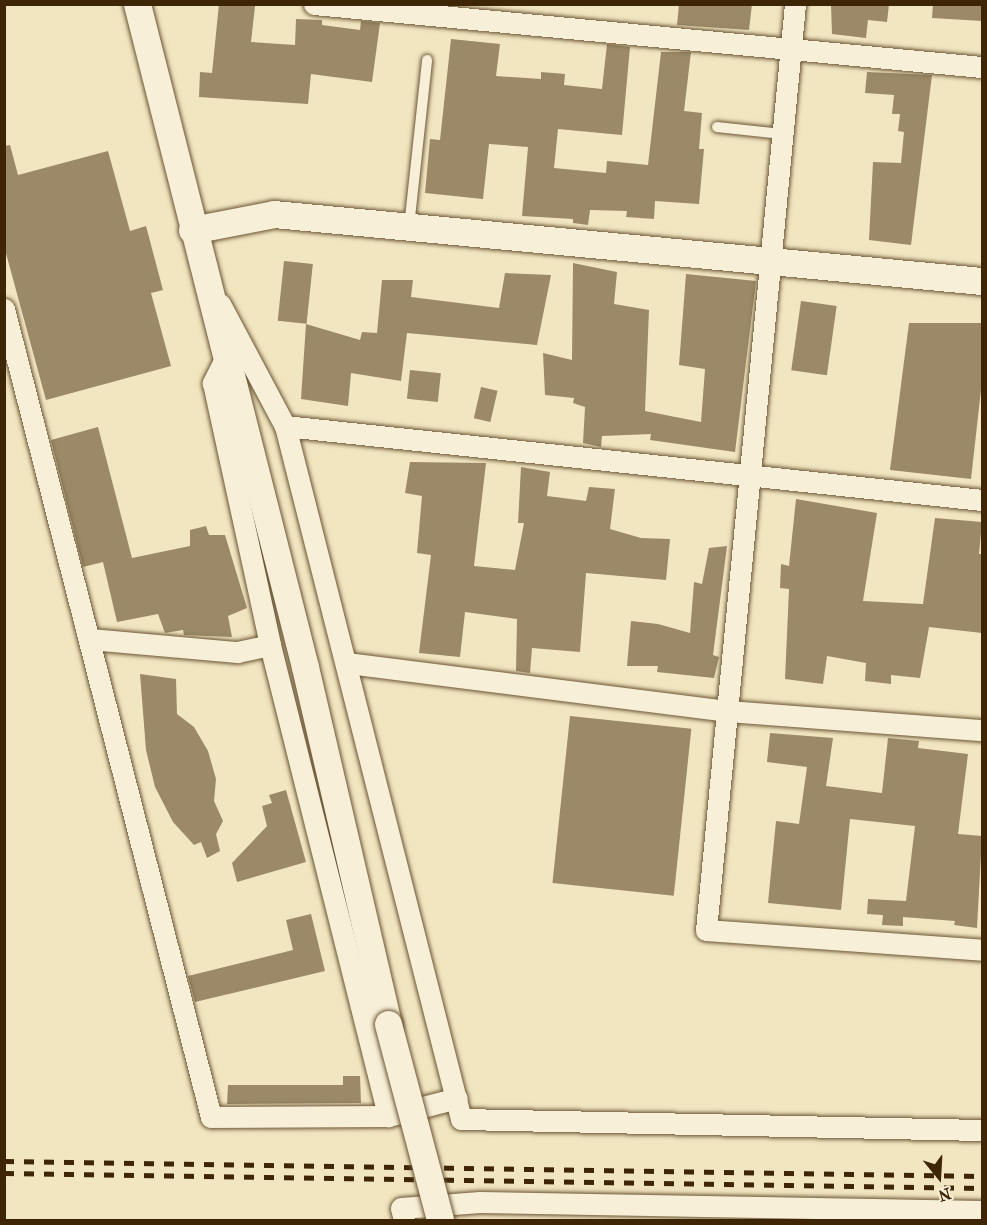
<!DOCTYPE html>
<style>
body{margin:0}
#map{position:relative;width:987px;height:1225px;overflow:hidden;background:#f2e6c1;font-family:"IM FELL French Canon",serif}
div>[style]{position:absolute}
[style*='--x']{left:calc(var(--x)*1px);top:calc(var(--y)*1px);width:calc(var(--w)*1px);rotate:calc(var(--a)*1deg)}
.building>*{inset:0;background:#9b8967;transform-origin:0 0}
.roads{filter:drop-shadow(0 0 2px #6a5534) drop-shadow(0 0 2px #6a5534)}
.service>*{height:10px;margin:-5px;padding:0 5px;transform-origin:5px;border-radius:5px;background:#f7efd7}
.minor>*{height:21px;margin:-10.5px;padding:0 10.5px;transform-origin:10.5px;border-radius:10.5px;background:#f7efd7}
.tertiary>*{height:27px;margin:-13.5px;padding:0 13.5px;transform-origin:13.5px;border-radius:13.5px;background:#f7efd7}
.rail>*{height:4.5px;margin-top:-2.25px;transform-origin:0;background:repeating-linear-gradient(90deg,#3d2505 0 10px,transparent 0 20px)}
.bridges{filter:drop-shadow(0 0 2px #6a5534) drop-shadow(0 0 2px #6a5534)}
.tertiary-bridge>*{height:27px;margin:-13.5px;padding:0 13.5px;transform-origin:13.5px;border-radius:13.5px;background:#f7efd7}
span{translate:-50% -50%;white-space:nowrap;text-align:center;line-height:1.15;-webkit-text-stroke:5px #f7efd7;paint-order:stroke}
.frame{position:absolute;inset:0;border:6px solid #3d2505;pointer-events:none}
.north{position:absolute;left:909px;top:1147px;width:60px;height:60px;-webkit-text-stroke:4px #f7efd7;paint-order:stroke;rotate:162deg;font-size:16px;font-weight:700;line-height:24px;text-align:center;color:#3d2505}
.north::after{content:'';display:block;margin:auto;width:21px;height:27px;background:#3d2505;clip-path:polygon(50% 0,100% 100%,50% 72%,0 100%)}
</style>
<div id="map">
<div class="building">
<i style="clip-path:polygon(219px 4px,255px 6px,251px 42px,295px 45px,296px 19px,322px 20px,322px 25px,360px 30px,361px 21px,380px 23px,372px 82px,311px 74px,308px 104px,199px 97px,200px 72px,212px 73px)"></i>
<i style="clip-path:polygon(679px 4px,752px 4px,749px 30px,677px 25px)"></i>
<i style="clip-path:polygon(831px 4px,889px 4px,887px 22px,868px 20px,866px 38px,832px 34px)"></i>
<i style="clip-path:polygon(933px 4px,982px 4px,982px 21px,932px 18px)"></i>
<i style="clip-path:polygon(451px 39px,500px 44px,496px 76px,541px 79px,541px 72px,565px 74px,564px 85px,602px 89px,607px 44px,630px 47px,622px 135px,558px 129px,554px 168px,606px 173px,607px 161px,648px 165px,661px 52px,691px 52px,684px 111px,702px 113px,699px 149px,704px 149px,699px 204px,655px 201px,654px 219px,626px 217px,627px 211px,590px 210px,588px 225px,573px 223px,573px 219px,522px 216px,528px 147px,489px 144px,483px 199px,425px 193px,430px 139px,440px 140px)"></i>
<i style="clip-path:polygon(867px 72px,932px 75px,911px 245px,869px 240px,873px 162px,901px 163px,904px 132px,898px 131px,900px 114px,892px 114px,894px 95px,865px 93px)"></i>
<i style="clip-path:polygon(10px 145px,18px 175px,108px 151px,130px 231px,146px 226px,163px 290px,151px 293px,171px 366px,46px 400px,4px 246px,4px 146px)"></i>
<i style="left:284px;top:261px;width:29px;height:60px;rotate:6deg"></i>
<i style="clip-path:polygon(573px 263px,617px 272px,614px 304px,649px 310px,645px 411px,701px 422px,705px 369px,679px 365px,686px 274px,756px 281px,735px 452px,650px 440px,651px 434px,602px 436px,601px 447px,583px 443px,585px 407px,573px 403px,574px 398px,545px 395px,543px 353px,572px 360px)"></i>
<i style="clip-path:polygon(505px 273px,551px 275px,537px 345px,407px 333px,401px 381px,351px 373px,348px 406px,301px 399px,306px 324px,360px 340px,362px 332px,377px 333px,382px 280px,413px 280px,411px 297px,499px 308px)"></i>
<i style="left:801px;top:301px;width:36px;height:70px;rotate:8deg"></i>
<i style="clip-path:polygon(909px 323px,982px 323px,982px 381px,971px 479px,890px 470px)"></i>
<i style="left:410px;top:370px;width:31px;height:29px;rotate:6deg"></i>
<i style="left:481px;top:387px;width:17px;height:32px;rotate:13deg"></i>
<i style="clip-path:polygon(98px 427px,132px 558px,190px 546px,190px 530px,206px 526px,209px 535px,225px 535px,247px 608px,228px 616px,232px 637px,184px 635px,183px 630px,165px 633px,158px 614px,117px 622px,103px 562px,83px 567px,51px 440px)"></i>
<i style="clip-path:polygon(410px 462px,486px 463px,474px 566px,515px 570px,524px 523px,518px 523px,521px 467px,550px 472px,547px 496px,586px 501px,589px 487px,615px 489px,610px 529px,641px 538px,670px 539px,666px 580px,586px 573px,580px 652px,532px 648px,530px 673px,516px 671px,517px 619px,465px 612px,460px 657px,419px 653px,431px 555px,417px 553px,422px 496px,405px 493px)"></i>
<i style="clip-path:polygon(796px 499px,877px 513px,863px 601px,923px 604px,935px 518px,982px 522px,979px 554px,982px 554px,982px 633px,929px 627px,920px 678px,891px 675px,891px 684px,865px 681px,866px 663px,827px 656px,823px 684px,785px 679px,789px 589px,780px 588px,781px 564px,789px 566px)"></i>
<i style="clip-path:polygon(727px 546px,713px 655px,719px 657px,714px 678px,657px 672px,658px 666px,627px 666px,631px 621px,658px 624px,690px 633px,694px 582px,702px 584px,709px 548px)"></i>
<i style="clip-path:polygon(140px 674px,176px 679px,177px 714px,194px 727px,208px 751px,216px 779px,214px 801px,223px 821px,216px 834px,220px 851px,207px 858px,201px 842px,194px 845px,173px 822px,155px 787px,146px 750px)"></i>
<i style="left:570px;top:716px;width:122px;height:168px;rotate:6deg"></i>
<i style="clip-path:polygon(770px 733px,833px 738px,826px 786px,882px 793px,888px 738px,919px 741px,918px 748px,968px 754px,958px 834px,982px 836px,977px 928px,954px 925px,955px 921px,903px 917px,903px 926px,882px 925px,883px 915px,867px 914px,868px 899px,906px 901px,915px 826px,850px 819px,841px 910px,768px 903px,776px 821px,799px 824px,807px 767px,767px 762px)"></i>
<i style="clip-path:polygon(286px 790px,306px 862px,237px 882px,232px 863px,267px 826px,262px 806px,272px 803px,269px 795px)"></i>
<i style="clip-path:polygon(311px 914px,325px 971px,195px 1002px,188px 976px,293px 950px,286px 920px)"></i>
<i style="clip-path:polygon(343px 1076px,360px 1076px,361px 1103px,227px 1104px,228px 1085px,343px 1085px)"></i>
</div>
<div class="roads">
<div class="service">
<i style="--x:717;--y:127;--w:65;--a:6.1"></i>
<i style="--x:409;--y:227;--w:168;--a:-83.8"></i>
</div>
<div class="minor">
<i style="--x:314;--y:4;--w:671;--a:5.39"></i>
<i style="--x:795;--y:4;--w:930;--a:95.49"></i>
<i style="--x:706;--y:930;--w:277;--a:4.1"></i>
<i style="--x:220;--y:304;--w:138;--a:62"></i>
<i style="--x:285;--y:426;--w:701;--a:6.06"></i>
<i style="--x:4;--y:309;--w:834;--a:75.63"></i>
<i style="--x:211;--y:1117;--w:177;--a:-0.3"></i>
<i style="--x:388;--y:1116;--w:71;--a:-14.6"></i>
<i style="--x:228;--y:353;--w:34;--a:117"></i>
<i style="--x:213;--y:383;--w:268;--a:77.7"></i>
<i style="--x:270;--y:645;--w:486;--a:75.9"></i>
<i style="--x:285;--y:426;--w:715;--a:75.75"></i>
<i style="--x:461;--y:1119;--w:521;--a:1.21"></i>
<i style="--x:90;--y:639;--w:148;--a:5.1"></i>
<i style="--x:237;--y:652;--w:34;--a:-12"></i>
<i style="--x:347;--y:663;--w:384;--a:7.2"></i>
<i style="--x:728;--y:711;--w:255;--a:4.3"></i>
<i style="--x:404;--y:1220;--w:12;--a:-104"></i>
<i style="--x:401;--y:1208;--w:79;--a:-4.3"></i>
<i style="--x:480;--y:1202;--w:502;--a:1.03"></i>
</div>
<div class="tertiary">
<i style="--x:137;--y:4;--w:684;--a:75.78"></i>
<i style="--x:305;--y:667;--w:367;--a:76.9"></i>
<i style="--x:192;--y:230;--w:84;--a:-11"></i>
<i style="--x:274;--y:214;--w:711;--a:5.41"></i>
</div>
</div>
<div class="rail">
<i style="--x:4;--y:1161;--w:978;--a:0.88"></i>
<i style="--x:4;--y:1173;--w:978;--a:0.88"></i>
</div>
<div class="bridges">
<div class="tertiary-bridge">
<i style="--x:388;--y:1024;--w:203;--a:75.1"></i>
</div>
</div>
<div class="frame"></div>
<div class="north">N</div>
</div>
